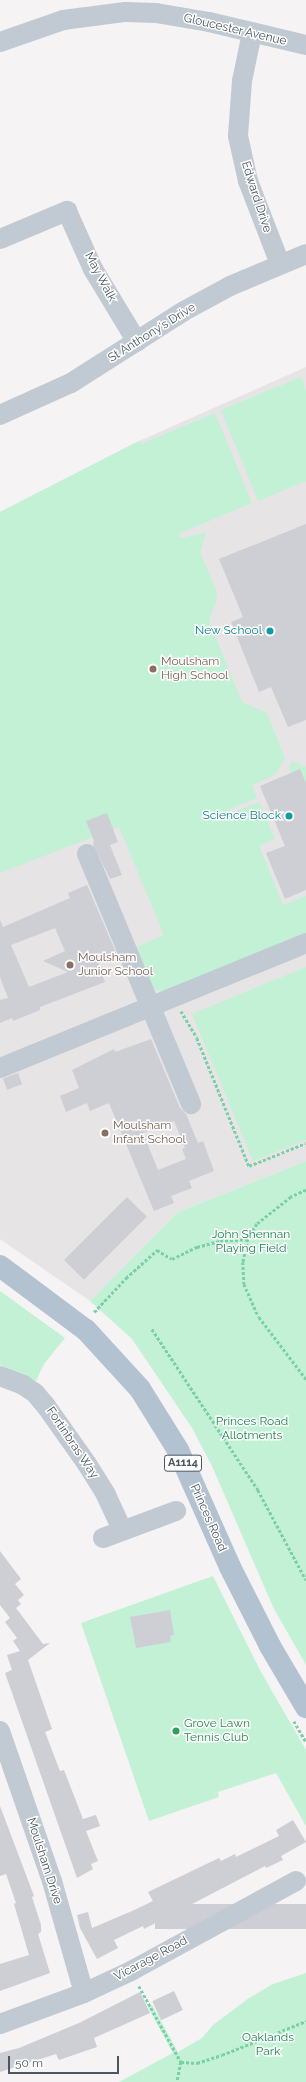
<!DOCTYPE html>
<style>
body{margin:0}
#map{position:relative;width:306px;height:2082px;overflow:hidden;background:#f5f3f3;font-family:Raleway,sans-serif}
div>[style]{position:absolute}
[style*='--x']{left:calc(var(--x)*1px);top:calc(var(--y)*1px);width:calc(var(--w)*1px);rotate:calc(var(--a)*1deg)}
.education>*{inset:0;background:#e6e4e5}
.green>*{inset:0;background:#c3f1d5}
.building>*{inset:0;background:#cdcfd5;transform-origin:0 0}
.path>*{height:2.5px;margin-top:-1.25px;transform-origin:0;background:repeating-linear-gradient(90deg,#7ad0a6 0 3px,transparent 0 5px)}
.minor>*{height:20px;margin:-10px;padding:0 10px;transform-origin:10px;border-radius:10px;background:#c1cad2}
.major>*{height:22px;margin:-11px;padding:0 11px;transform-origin:11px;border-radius:11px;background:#b3c2d1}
.dots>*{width:11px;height:11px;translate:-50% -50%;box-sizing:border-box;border:2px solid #fff;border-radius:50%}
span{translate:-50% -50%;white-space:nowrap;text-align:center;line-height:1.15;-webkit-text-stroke:3px #fff;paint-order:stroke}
.shield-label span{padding:1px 3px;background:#fff;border:1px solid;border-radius:3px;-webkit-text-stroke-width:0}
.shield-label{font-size:11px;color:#4a5661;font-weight:700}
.street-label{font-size:12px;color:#4a5661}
.culture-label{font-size:12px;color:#0d838f}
.right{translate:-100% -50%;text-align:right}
.education-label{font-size:12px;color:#785e54}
.left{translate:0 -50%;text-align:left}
.park-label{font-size:12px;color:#17864f}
.leisure-label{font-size:12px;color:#27864d}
.scale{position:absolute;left:8px;top:2056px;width:111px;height:18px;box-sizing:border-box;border:2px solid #4a5661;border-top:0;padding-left:5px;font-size:12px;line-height:14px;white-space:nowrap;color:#4a5661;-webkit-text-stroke:3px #fff;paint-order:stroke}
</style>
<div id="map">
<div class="education">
<i style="clip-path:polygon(306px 367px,306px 1161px,178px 1212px,90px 1301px,0 1239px,0 512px,139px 441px)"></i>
</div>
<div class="green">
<i style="clip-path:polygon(301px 377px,306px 391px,306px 481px,258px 501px,221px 410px)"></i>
<i style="clip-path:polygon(215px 413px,252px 503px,178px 534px,180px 538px,206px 533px,200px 552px,217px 592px,216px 601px,209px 621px,242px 702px,267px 713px,285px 758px,275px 775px,252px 785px,257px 798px,229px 809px,231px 813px,259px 802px,275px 839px,259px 846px,283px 905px,306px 896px,306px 936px,166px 993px,149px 987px,134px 948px,164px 935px,119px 827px,0 873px,0 512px,139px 441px,141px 444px)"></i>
<i style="clip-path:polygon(292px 761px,306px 767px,306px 783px,291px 773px,289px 768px)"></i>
<i style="clip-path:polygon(306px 967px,306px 1140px,253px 1161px,192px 1014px)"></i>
<i style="clip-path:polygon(306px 1161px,306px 1665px,273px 1607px,212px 1466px,192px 1428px,132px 1339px,90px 1301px,178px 1212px)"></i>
<i style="clip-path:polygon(0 1291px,65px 1338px,44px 1364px,36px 1381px,0 1365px)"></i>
<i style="clip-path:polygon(213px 1576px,261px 1672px,306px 1750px,306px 1826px,276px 1773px,218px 1792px,219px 1797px,149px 1821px,81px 1623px)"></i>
<i style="clip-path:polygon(306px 1973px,306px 2082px,119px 2082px,173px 2053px,148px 2007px,152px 2005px,178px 2052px,202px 2038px,213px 2025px,249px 1998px,273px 1984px)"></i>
</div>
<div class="building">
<i style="clip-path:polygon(306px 524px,306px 720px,288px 727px,271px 687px,259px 692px,231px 622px,243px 617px,219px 559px)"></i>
<i style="clip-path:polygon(300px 769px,306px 783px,306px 890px,285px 899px,266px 853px,285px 846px,260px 786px)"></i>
<i style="clip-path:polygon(107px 813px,118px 842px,110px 845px,122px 875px,110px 879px,93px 844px,94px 841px,86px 821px)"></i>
<i style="clip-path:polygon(evenodd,87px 885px,117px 955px,98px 962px,105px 982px,40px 1007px,40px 1010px,13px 1021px,12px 1018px,0 1023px,0 1000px,8px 998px,0 977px,0 920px,3px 927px,70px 898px,68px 893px,87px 885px,55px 928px,65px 951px,43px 961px,68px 972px,29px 987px,11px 945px,55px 928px)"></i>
<i style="clip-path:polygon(evenodd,151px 1039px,180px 1108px,186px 1114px,198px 1143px,203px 1141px,214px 1171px,189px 1181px,192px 1188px,171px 1196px,174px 1203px,154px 1211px,109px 1103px,90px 1111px,87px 1103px,66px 1112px,60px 1096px,79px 1088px,72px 1070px,114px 1049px,115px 1052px,151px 1039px,174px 1121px,185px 1148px,182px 1149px,186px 1159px,158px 1170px,143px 1133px,174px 1121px)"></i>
<i style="left:18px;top:1073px;width:12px;height:16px;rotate:70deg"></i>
<i style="left:127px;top:1197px;width:28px;height:89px;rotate:45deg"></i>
<i style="clip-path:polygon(0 1551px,21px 1579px,15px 1584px,24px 1595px,18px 1600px,21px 1604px,16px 1608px,43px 1644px,50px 1643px,28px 1660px,52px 1729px,45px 1732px,60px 1771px,64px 1770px,83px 1819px,96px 1815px,100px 1826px,86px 1831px,98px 1861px,91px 1864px,93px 1869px,77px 1878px,5px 1673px,12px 1670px,7px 1655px,20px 1651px,13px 1641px,17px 1638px,5px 1622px,10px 1618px,0 1605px)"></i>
<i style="clip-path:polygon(170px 1610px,174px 1635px,170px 1636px,171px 1642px,136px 1648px,130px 1617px)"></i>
<i style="clip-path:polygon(0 1806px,34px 1896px,32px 1897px,41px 1925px,41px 1932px,38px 1934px,50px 1973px,0 1991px,0 1964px,29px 1955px,14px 1904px,16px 1903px,6px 1874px,0 1876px)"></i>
<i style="clip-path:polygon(293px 1820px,306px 1842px,281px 1856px,283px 1860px,266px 1868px,265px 1866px,144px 1929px,143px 1926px,114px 1940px,118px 1948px,97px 1959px,80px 1928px,77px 1915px,88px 1912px,92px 1928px,132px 1911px,153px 1901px,148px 1892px,219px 1858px,221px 1861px,235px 1854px,236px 1857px,279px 1836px,276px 1830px)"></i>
<i style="left:306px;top:1904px;width:25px;height:151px;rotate:90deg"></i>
<i style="left:174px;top:1991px;width:21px;height:24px;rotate:65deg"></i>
<i style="clip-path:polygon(140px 1992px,150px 2013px,94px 2038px,97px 2047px,59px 2060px,56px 2054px,0 2072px,0 2053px,19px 2048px,79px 2023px)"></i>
</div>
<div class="path">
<i style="--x:181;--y:1011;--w:31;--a:59"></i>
<i style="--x:197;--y:1038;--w:138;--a:67.9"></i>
<i style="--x:249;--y:1166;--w:61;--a:-22"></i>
<i style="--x:306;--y:1190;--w:17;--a:155"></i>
<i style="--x:291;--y:1197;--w:43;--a:141.5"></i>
<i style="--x:257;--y:1224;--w:17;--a:121"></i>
<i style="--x:248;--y:1239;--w:24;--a:102"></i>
<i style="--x:243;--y:1262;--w:22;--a:87"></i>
<i style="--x:244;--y:1284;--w:36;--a:66"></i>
<i style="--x:259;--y:1317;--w:78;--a:52.8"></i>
<i style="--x:94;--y:1312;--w:47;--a:-46.7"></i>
<i style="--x:126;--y:1278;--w:42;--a:-42.1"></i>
<i style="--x:157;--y:1250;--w:17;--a:31"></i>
<i style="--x:172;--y:1259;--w:28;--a:-26"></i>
<i style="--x:197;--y:1247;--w:24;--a:-15"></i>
<i style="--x:220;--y:1241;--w:28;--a:-4"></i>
<i style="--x:152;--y:1329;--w:193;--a:56.6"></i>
<i style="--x:258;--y:1490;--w:102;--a:61.9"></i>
<i style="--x:294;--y:1721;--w:24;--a:60"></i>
<i style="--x:139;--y:1986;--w:87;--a:61.1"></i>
<i style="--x:181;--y:2062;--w:20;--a:101"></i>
<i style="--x:181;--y:2062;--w:16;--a:4"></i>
<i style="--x:197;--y:2063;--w:26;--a:-18"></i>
<i style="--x:222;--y:2055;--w:91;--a:-22"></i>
</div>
<div class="minor">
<i style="--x:252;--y:33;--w:49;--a:101.8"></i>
<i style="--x:242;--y:81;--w:55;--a:94.2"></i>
<i style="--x:238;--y:136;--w:46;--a:77.5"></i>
<i style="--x:248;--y:181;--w:89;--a:68.9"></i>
<i style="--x:0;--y:42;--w:67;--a:-19.2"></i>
<i style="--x:63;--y:20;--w:63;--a:-7.4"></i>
<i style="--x:125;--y:12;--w:31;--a:2"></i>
<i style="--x:156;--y:13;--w:54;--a:9.6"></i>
<i style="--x:209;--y:22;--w:100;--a:13.3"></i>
<i style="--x:0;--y:239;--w:73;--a:-22.7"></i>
<i style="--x:67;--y:211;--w:64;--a:65.9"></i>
<i style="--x:93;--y:269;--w:85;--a:58.9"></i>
<i style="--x:0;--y:415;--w:78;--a:-24.3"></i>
<i style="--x:71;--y:383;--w:134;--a:-32.5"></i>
<i style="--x:184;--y:311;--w:52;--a:-28.5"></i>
<i style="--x:230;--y:286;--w:82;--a:-22.8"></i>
<i style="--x:87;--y:854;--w:271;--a:67.4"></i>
<i style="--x:0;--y:1068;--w:331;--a:-22.2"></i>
<i style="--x:0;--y:1376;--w:25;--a:21"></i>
<i style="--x:23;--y:1385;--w:14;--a:34"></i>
<i style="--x:35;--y:1393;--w:17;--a:50"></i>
<i style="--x:46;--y:1406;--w:71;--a:54.7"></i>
<i style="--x:87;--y:1464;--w:36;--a:58"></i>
<i style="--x:106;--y:1495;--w:38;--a:65"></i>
<i style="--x:103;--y:1538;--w:78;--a:-20.3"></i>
<i style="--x:0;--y:1731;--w:159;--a:70.9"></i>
<i style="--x:52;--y:1881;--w:116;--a:74.1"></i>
<i style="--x:0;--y:2024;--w:90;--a:-20.3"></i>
<i style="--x:84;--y:1993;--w:52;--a:-25.1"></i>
<i style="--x:131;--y:1971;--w:188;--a:-28.6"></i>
</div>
<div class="major">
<i style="--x:0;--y:1266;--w:107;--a:36.7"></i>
<i style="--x:86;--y:1330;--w:80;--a:47.5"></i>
<i style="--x:140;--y:1389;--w:72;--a:58.1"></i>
<i style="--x:178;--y:1450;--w:128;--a:66"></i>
<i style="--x:230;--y:1567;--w:89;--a:63.1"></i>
<i style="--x:270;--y:1646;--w:71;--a:59.5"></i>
</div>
<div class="dots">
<i style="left:270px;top:631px;background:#0f9aa8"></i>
<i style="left:153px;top:669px;background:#8d6e63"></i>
<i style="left:289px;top:816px;background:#0f9aa8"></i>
<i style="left:70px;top:965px;background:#8d6e63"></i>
<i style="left:105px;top:1133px;background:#8d6e63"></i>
<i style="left:176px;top:1731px;background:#2e9e5b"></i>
</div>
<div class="shield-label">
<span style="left:183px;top:1463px">A1114</span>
</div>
<div class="street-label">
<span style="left:235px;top:30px;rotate:13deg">Gloucester Avenue</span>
<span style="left:256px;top:197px;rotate:72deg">Edward Drive</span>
<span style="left:100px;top:277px;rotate:62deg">May Walk</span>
<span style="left:152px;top:333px;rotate:-32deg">St Anthony's Drive</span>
<span style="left:72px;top:1443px;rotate:56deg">Fortinbras Way</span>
<span style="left:208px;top:1518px;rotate:66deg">Princes Road</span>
<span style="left:44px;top:1861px;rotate:72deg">Moulsham Drive</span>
<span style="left:151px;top:1959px;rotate:-28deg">Vicarage Road</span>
</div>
<div class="culture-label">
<span class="right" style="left:262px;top:631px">New School</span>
<span class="right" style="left:281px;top:816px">Science Block</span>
</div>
<div class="education-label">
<span class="left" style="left:161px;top:669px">Moulsham<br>High School</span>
<span class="left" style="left:78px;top:965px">Moulsham<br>Junior School</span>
<span class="left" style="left:113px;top:1133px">Moulsham<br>Infant School</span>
</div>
<div class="park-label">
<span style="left:251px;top:1242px">John Shennan<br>Playing Field</span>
<span style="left:252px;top:1429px">Princes Road<br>Allotments</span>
<span style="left:268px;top:2045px">Oaklands<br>Park</span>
</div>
<div class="leisure-label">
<span class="left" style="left:184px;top:1731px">Grove Lawn<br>Tennis Club</span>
</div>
<div class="scale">50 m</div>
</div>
